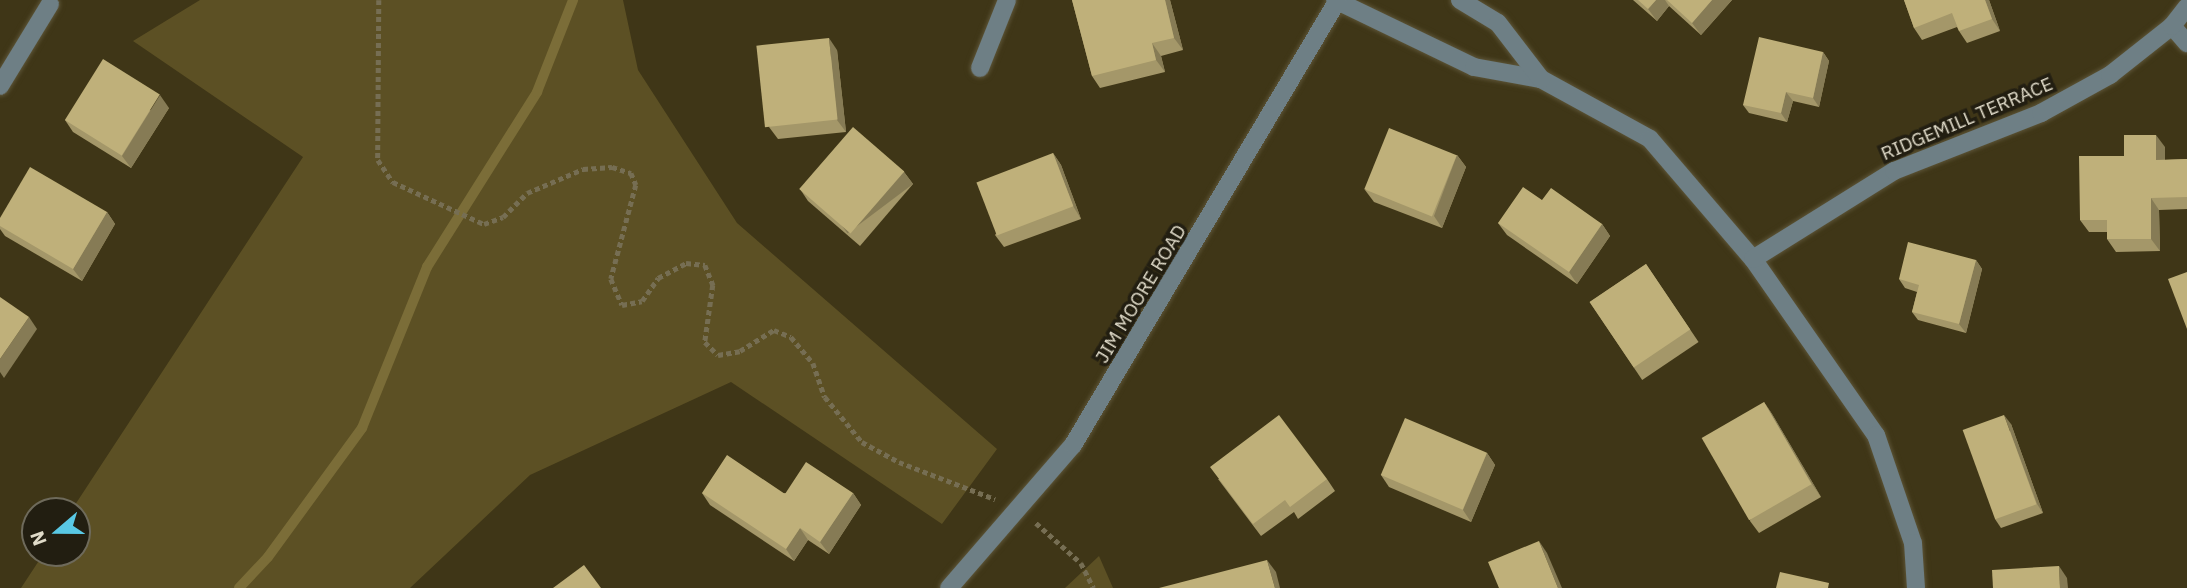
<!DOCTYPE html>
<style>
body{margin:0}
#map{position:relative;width:2187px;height:588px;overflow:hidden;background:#3f3617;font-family:"IBM Plex Sans",sans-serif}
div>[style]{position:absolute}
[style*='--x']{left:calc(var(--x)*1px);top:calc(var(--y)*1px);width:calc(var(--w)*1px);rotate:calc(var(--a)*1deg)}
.green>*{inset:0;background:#5c5024}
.stream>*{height:10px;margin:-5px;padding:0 5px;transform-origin:5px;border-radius:5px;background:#7b6d38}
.path>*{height:4.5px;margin-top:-2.25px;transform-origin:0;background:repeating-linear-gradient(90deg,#766e53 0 5px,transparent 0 8.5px)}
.roads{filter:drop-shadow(0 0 2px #5c5437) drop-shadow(0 0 2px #5c5437)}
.minor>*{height:18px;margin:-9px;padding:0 9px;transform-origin:9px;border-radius:9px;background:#6e7f85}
.wall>*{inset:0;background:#a49769;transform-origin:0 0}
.shaded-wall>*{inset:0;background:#867b55;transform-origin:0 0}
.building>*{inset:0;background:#bfb07a;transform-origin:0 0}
span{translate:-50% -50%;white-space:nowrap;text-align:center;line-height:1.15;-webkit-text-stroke:7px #221e11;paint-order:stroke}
.street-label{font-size:19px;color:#e0dbc9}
.north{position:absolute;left:21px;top:497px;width:70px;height:70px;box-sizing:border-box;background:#221e11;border:2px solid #6e6a5b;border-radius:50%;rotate:250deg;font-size:19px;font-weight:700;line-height:28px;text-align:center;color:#e0dbc9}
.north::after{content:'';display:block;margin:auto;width:24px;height:32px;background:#59c8e4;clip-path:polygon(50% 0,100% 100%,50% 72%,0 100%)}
</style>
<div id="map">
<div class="green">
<i style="clip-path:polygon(200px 0,623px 0,638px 70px,737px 223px,997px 449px,942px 524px,731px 382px,530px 475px,410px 588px,21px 588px,44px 553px,77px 553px,77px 511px,71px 511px,303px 157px,133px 41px)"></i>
<i style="clip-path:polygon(1099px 556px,1113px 588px,1065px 588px)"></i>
</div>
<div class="stream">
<i style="--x:239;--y:588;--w:42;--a:-46.9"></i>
<i style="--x:268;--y:557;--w:160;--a:-53.9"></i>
<i style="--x:362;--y:428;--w:174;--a:-68"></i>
<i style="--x:427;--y:267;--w:207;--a:-57.8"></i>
<i style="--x:537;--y:92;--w:99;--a:-68.6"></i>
</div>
<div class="path">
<i style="--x:379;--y:0;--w:160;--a:90.4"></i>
<i style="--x:378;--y:160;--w:27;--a:56"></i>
<i style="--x:393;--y:182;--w:100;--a:24.8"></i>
<i style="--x:484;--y:224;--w:20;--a:-20"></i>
<i style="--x:503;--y:217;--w:34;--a:-45"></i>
<i style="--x:527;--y:193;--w:61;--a:-23.2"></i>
<i style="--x:583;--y:169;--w:29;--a:-4"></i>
<i style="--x:612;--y:167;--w:20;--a:18"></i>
<i style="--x:631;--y:173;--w:13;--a:67"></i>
<i style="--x:636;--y:185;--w:97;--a:104.9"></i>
<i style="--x:611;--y:279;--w:28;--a:67"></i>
<i style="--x:622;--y:305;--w:20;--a:-11"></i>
<i style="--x:642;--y:301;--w:28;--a:-55"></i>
<i style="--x:658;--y:278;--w:32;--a:-28"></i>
<i style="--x:686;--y:263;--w:19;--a:6"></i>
<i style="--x:705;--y:265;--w:22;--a:68"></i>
<i style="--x:713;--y:285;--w:58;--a:98"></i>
<i style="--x:705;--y:342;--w:18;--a:45"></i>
<i style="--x:718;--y:355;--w:22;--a:-10"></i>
<i style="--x:740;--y:351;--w:40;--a:-32"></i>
<i style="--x:774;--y:330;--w:18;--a:22"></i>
<i style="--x:791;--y:337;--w:34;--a:50"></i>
<i style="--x:813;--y:363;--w:36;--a:71"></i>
<i style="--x:825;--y:397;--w:58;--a:50.6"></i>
<i style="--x:862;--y:442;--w:42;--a:28.4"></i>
<i style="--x:899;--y:462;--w:103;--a:21.1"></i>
<i style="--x:1036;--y:523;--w:60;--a:41.6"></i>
<i style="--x:1081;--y:563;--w:28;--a:63"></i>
</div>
<div class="roads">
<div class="minor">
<i style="--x:1335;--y:0;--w:154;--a:25.7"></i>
<i style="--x:1474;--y:67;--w:68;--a:10.2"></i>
<i style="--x:1541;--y:79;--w:124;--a:28.8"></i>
<i style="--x:1650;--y:139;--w:158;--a:49.4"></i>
<i style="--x:1753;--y:259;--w:215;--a:55.1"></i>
<i style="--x:1876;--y:435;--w:114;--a:71.1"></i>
<i style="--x:1913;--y:543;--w:45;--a:86.2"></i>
<i style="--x:1460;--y:0;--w:44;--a:31.2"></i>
<i style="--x:1498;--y:23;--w:71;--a:52.5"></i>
<i style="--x:2172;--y:26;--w:23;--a:49"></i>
<i style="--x:980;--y:68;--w:73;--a:-68.3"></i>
<i style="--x:0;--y:86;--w:96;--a:-58.6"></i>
<i style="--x:1753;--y:259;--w:166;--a:-32"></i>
<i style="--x:1894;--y:171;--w:158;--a:-21.5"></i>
<i style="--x:2041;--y:113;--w:79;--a:-28.8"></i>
<i style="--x:2110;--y:75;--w:79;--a:-38.3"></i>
<i style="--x:2172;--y:26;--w:24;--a:-52"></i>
<i style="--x:949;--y:588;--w:189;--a:-49.1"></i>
<i style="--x:1073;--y:445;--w:518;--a:-59.23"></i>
</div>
</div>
<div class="wall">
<i style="clip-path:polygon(1072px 0,1170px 0,1183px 50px,1161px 56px,1165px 72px,1100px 88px,1092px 76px)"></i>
<i style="clip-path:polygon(1633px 0,1732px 0,1701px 35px,1669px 6px,1657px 21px)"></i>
<i style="clip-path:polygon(1904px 0,1989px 0,2000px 31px,1967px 43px,1959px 31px,1957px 27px,1922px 40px,1914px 28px)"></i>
<i style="clip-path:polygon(837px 50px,846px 132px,778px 139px,769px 127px)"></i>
<i style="clip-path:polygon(1823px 52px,1829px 61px,1819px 107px,1793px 101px,1787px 122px,1749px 113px,1743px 105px)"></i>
<i style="clip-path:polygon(169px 108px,131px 168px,73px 132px,65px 120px)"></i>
<i style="clip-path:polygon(2165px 147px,2165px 160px,2187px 159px,2187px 209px,2159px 210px,2160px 251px,2116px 252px,2107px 239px,2107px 232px,2089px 232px,2080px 220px,2124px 156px)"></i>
<i style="clip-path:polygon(1053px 153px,1061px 165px,1081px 219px,1004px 247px,995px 235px)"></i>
<i style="clip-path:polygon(1457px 155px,1466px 167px,1442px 228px,1374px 202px,1365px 190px)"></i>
<i style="clip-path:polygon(904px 172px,913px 184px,860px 246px,808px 201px,800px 189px)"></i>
<i style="clip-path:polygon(1542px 200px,1602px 224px,1610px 236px,1577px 284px,1507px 235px,1498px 223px)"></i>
<i style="clip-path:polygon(107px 212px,115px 224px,82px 281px,5px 236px,0 229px,0 218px)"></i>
<i style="clip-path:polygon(1976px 260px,1982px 269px,1966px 333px,1918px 320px,1912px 312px,1917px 292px,1905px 288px,1899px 279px)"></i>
<i style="left:1646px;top:264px;width:94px;height:68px;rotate:56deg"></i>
<i style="clip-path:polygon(1764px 402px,1772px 414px,1821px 497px,1759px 533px,1750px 521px)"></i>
<i style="clip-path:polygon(2011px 424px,2043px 513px,2001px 528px,1995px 519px)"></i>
<i style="clip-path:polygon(1487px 453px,1495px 465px,1471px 522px,1389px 487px,1381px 475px)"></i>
<i style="clip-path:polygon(1218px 479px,1327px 479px,1335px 491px,1298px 519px,1294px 512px,1261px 536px)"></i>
<i style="clip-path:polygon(702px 493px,853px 493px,861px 505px,829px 554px,808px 540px,794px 561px,710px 505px)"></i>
</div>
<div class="shaded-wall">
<i style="clip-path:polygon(1165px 0,1170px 0,1183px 50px,1174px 38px)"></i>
<i style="clip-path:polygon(1656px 0,1665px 0,1669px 6px,1657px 21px,1648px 9px)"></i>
<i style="clip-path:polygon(1712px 0,1732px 0,1701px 35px,1692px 23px)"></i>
<i style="clip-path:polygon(1985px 0,1989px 0,2000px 31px,1992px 19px)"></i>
<i style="clip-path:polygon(829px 38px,837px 50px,846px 132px,837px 120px)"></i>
<i style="clip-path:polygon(1152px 43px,1161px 56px,1165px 72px,1156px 60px)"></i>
<i style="clip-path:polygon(1823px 52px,1829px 61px,1819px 107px,1813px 98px)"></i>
<i style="clip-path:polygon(1786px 92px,1793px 101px,1787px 122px,1781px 113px)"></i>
<i style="clip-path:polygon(160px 95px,169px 108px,131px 168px,122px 156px)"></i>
<i style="clip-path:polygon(2156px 135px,2165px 147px,2165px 172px,2156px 160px)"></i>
<i style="clip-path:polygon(1053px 153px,1061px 165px,1081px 219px,1073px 206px)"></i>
<i style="clip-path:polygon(1457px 155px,1466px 167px,1442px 228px,1434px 216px)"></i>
<i style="left:904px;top:172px;width:15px;height:82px;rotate:53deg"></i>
<i style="clip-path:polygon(2151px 198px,2159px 210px,2160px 251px,2151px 239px)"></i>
<i style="clip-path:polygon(107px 212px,115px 224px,82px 281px,73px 269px)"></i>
<i style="clip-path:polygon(1602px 224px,1610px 236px,1577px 284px,1569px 272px)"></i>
<i style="clip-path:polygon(1976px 260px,1982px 269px,1966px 333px,1959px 324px)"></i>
<i style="clip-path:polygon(29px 317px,37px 329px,4px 378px,0 372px,0 359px)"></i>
<i style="clip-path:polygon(1764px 402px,1772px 414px,1821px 497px,1812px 484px)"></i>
<i style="clip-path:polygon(2004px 415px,2011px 424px,2043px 513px,2037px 504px)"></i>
<i style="clip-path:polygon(1487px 453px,1495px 465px,1471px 522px,1463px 510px)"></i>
<i style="clip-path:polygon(853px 493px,861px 505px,829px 554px,820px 542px)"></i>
<i style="clip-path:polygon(800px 528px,808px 540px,794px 561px,786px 549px)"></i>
<i style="clip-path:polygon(1539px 541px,1547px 553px,1562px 588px,1558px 588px)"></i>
<i style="clip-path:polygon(1267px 560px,1276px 572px,1280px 588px,1275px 588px)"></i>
<i style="clip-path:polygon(2059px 566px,2067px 578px,2068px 588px,2060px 588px)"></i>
</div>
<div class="building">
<i style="clip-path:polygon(1072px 0,1165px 0,1174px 38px,1152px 43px,1156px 60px,1092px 76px)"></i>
<i style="clip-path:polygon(1638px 0,1656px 0,1648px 9px)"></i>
<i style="clip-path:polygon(1667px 0,1712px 0,1692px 23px)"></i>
<i style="clip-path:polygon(1904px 0,1985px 0,1992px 19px,1959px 31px,1952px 13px,1914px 28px)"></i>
<i style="clip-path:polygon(1759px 37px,1823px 52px,1813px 98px,1786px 92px,1781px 113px,1743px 105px)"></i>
<i style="left:829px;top:38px;width:82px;height:73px;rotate:84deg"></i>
<i style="left:103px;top:59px;width:67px;height:72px;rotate:32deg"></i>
<i style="left:853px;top:127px;width:68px;height:82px;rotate:41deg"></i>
<i style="left:1389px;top:128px;width:73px;height:66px;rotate:22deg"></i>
<i style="clip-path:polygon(2124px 135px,2156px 135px,2156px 160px,2187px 159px,2187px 197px,2151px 198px,2151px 239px,2107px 239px,2107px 220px,2080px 220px,2079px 156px,2124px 156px)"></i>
<i style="left:1053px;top:153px;width:57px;height:82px;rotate:69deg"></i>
<i style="clip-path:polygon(30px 167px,107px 212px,73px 269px,0 226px,0 218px)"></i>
<i style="clip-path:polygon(1523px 187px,1542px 200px,1551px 188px,1602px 224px,1569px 272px,1498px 223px)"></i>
<i style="clip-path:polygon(1908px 242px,1976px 260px,1959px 324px,1912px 312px,1919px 285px,1899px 279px)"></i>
<i style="left:1646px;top:264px;width:79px;height:68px;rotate:56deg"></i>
<i style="clip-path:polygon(2187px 272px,2187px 329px,2168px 279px)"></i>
<i style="clip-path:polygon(0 297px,29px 317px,0 359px)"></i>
<i style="left:1764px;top:402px;width:95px;height:72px;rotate:60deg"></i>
<i style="clip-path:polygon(1279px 415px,1327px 479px,1290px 507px,1285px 500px,1253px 524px,1210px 467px)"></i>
<i style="left:2004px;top:415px;width:95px;height:44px;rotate:70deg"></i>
<i style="left:1405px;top:418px;width:89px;height:62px;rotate:23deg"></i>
<i style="clip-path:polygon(727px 455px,785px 494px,806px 462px,853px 493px,820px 542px,800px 528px,786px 549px,702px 493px)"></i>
<i style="clip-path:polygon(1539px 541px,1558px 588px,1499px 588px,1488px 562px)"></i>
<i style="clip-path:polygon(1267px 560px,1275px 588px,1159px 588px)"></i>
<i style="clip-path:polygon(584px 565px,601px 588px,553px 588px)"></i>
<i style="clip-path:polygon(2059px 566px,2060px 588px,1993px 588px,1992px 570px)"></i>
<i style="clip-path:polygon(1780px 572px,1829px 583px,1828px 588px,1776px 588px)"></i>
</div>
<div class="street-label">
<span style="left:1967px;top:119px;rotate:-23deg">RIDGEMILL TERRACE</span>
<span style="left:1141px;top:294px;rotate:-59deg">JIM MOORE ROAD</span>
</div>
<div class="north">N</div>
</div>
